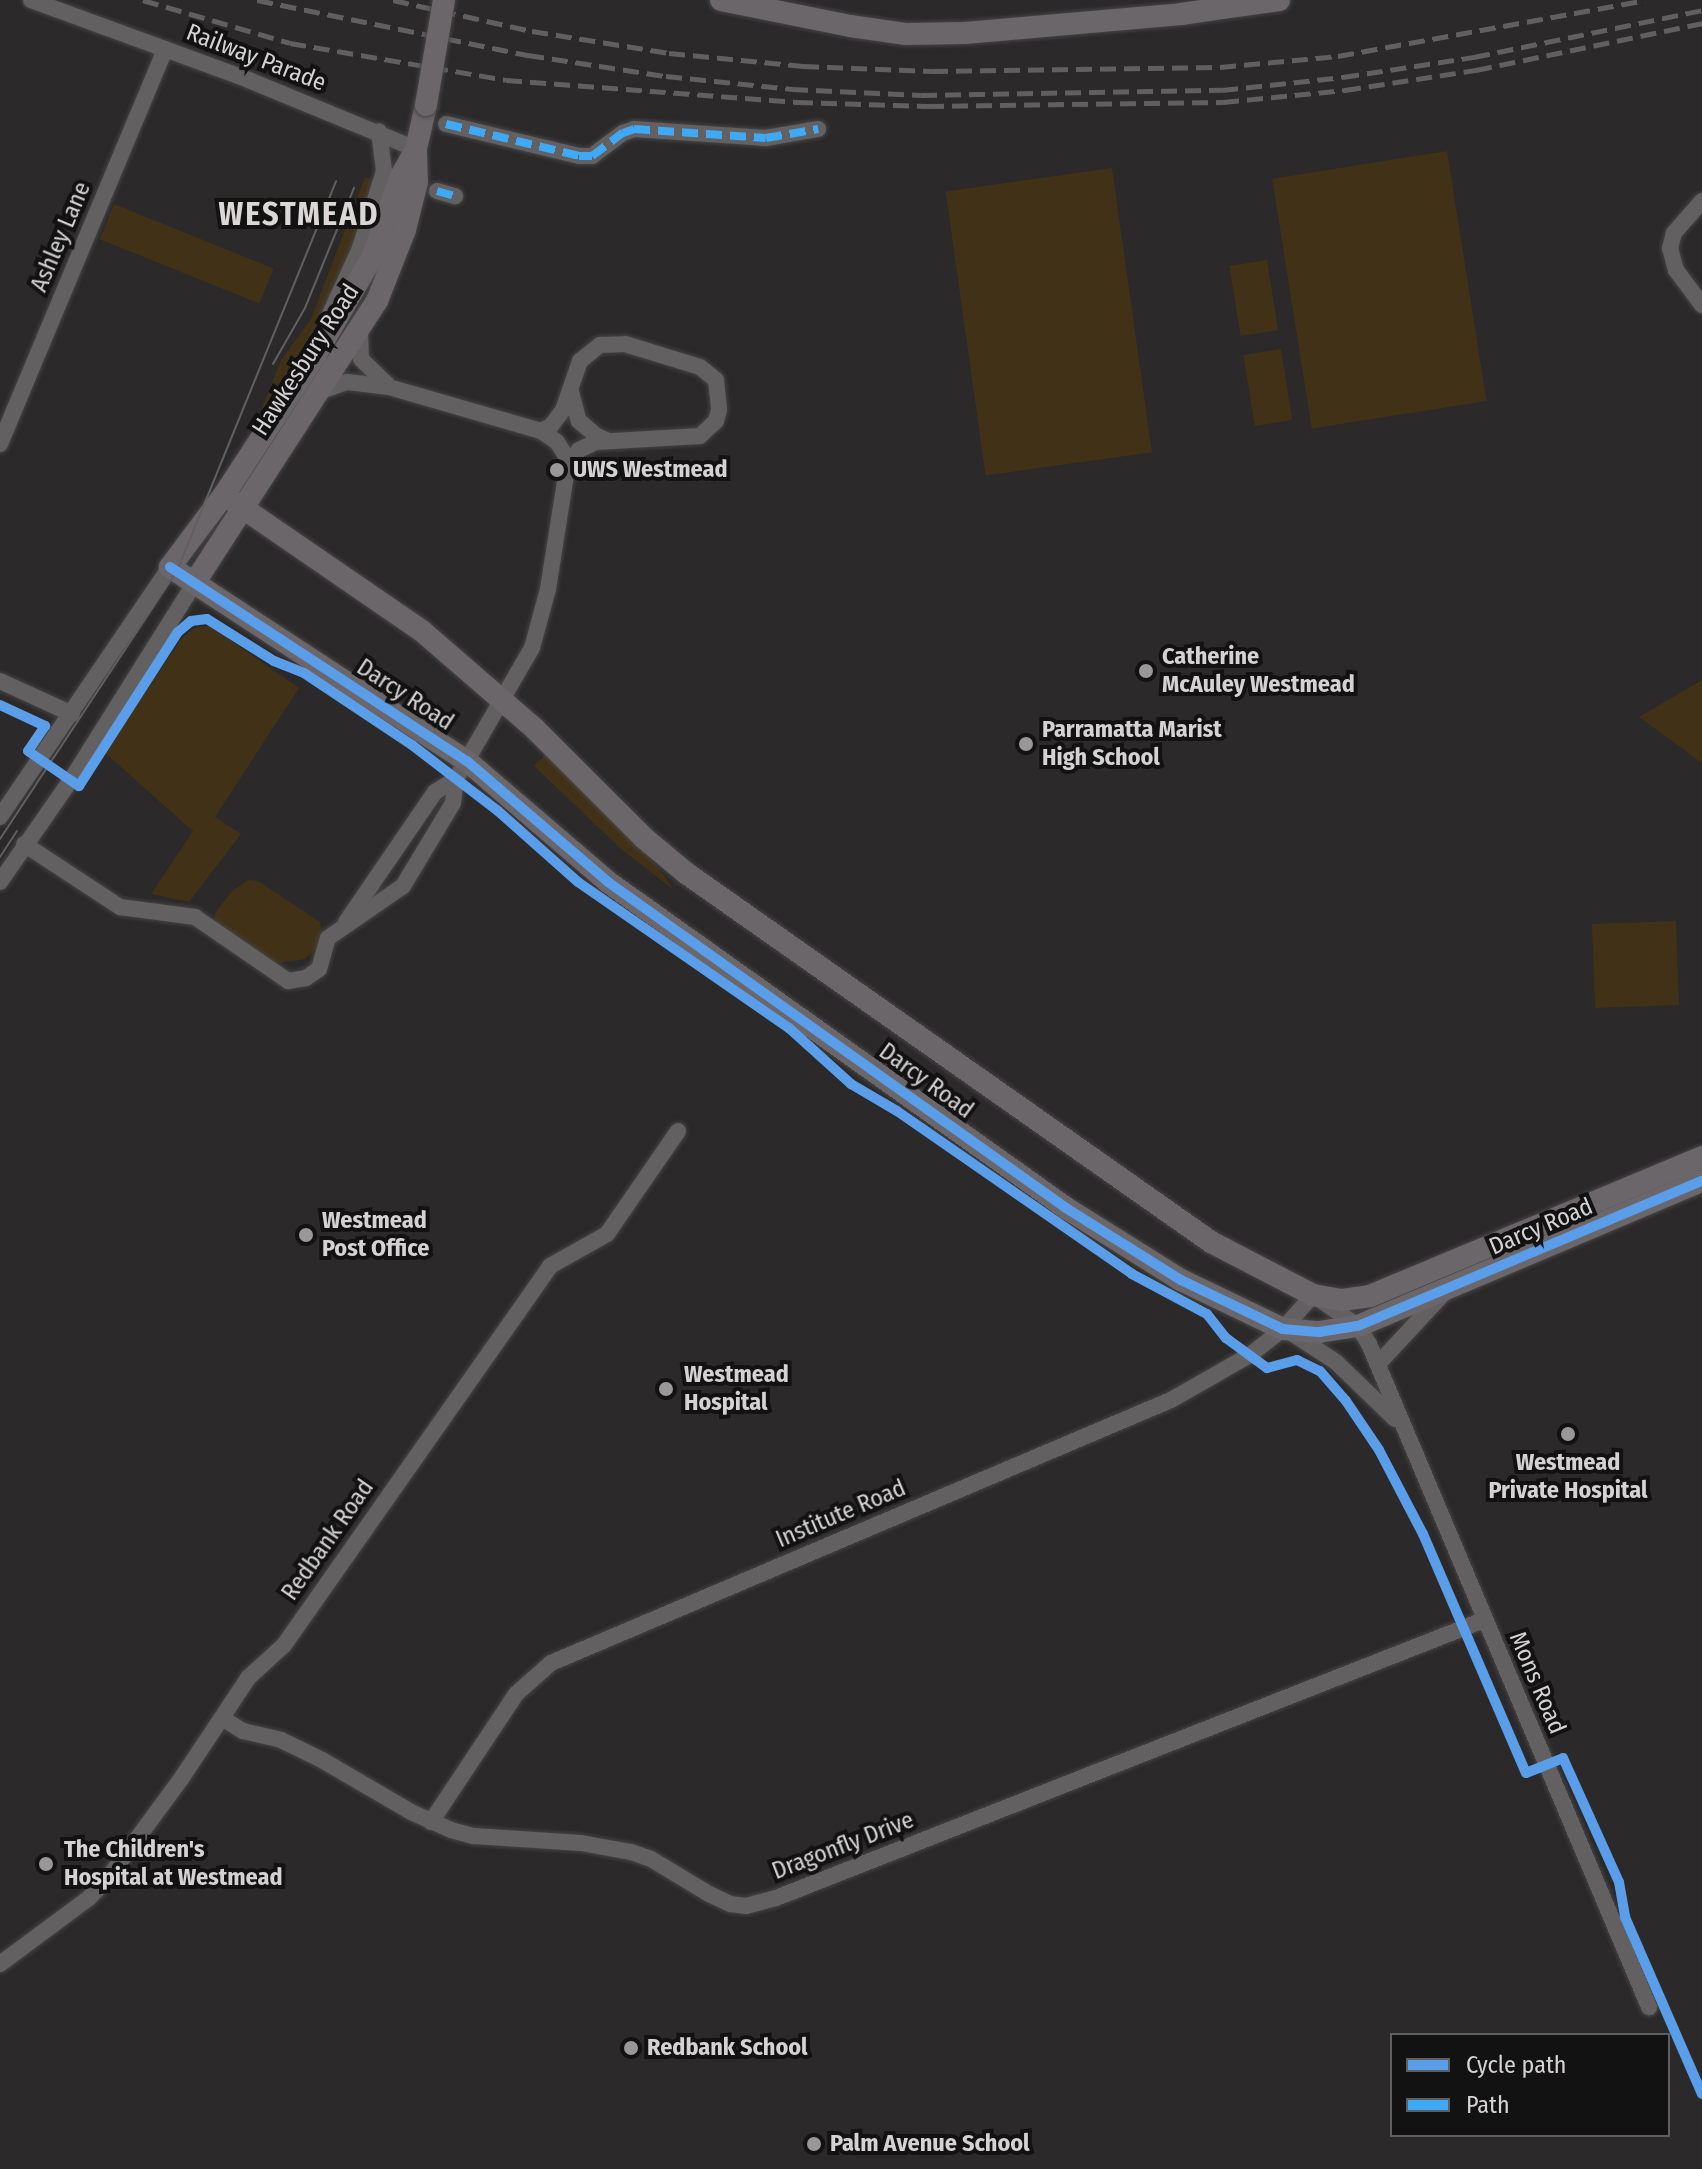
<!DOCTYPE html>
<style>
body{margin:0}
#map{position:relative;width:1702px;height:2169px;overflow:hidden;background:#2b292a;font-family:"Fira Sans Condensed",sans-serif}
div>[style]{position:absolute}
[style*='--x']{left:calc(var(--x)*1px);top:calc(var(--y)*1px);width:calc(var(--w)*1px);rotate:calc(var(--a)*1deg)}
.green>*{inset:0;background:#413217;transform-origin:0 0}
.roads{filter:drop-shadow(0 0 2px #464445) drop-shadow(0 0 2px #464445)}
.street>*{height:16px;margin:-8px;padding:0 8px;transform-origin:8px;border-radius:8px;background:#626061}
.secondary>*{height:22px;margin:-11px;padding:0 11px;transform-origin:11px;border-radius:11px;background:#6b6669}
.tram>*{height:2px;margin:-1px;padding:0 1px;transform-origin:1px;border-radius:1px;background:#615f60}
.rail>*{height:5px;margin-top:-2.5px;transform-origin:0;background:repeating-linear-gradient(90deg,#615f60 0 16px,transparent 0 24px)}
.bridges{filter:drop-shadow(0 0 2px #464445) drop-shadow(0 0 2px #464445)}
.secondary-bridge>*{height:22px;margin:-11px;padding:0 11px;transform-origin:11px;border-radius:11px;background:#6b6669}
.quiet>*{height:8px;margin-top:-4px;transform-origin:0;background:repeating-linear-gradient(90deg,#3fa9f5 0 16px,transparent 0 24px)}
.cycleway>*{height:10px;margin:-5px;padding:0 5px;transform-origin:5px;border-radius:5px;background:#5a9eea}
.dots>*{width:22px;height:22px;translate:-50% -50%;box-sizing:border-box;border:4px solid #131212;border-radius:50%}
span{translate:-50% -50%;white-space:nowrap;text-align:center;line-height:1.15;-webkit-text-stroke:8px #131212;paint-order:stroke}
.street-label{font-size:24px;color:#d4d2d2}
.poi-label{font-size:24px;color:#d4d2d2;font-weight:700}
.left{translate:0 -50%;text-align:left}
.district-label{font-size:32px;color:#dbd7d7;font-weight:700;letter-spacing:2px}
.legend{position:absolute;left:1390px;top:2033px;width:280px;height:104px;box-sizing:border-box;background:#131212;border:2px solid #605f5f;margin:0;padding:10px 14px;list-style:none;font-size:24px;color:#d4d2d2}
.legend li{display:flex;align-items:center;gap:16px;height:40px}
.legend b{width:40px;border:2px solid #605f5f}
</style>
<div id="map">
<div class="green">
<i style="left:1447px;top:151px;width:253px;height:177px;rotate:81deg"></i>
<i style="left:1112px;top:168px;width:287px;height:168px;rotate:82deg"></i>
<i style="clip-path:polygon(365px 177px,379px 182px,334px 295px,274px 403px,261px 410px,281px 360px,311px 319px)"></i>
<i style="left:114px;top:204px;width:172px;height:38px;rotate:22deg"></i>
<i style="left:1267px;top:260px;width:71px;height:38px;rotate:81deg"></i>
<i style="left:1281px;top:349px;width:72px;height:38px;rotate:81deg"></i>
<i style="clip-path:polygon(210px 626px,299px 688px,215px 817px,241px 834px,189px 902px,151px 894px,193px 831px,105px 753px,181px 639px,194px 628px)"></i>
<i style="clip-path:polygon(1702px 680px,1702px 763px,1639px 717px)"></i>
<i style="clip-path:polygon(547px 753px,653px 860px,674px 890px,621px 849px,534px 766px)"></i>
<i style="clip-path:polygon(248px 880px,258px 881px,320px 922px,323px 936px,319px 946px,305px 959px,277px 963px,215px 923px,215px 913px,231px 892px)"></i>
<i style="left:1676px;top:921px;width:84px;height:84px;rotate:88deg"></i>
</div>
<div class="roads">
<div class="street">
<i style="--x:31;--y:0;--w:221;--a:20.1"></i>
<i style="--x:239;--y:76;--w:191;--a:22.4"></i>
<i style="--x:446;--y:124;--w:137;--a:13.5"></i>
<i style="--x:579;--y:156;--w:13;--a:0"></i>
<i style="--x:592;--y:156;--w:39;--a:-37"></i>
<i style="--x:623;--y:133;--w:12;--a:-20"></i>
<i style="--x:634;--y:129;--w:132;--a:3.9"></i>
<i style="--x:766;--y:138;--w:53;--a:-9.8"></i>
<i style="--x:437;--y:191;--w:19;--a:16"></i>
<i style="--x:1702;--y:201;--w:43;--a:131.2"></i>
<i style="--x:1674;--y:233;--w:16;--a:105"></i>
<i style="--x:1670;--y:248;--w:23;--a:75"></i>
<i style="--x:1676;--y:270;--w:44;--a:53.4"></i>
<i style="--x:329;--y:316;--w:75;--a:-65.5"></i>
<i style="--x:360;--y:248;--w:81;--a:-72.7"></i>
<i style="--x:384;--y:171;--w:40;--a:-97.1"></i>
<i style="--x:360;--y:331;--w:28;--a:88"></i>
<i style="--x:361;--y:359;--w:37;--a:44"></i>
<i style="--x:571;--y:392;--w:30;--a:75"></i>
<i style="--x:579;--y:421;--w:23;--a:40"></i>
<i style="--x:597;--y:436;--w:12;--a:24"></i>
<i style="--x:541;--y:431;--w:11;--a:-27"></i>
<i style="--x:551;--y:426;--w:20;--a:-53"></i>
<i style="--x:563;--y:410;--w:52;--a:-70.9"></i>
<i style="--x:580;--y:361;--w:26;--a:-39"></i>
<i style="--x:600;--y:345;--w:25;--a:-2"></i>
<i style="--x:625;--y:344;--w:78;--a:17"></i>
<i style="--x:700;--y:367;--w:21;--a:39"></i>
<i style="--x:716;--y:380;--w:30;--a:84"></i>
<i style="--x:719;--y:410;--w:11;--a:105"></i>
<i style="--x:716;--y:421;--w:22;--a:137"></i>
<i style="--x:700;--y:436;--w:104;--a:176.7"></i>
<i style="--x:596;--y:442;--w:19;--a:155"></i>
<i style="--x:579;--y:450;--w:20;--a:127"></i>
<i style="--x:0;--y:444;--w:428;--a:-67.3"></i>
<i style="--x:0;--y:681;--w:79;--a:24.6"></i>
<i style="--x:0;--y:817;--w:302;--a:-55.8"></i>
<i style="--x:24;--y:844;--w:115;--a:33.3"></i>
<i style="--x:120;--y:907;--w:76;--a:7.6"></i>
<i style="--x:195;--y:917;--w:113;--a:34.5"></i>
<i style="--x:288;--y:981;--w:18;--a:-9"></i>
<i style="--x:306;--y:978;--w:16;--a:-35"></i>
<i style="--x:319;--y:969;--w:32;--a:-74"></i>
<i style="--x:328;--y:938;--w:91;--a:-34.7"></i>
<i style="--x:403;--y:886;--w:97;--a:-58.9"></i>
<i style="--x:453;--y:803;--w:24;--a:-83"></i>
<i style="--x:456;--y:779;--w:151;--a:-59.9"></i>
<i style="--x:532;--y:648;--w:61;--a:-74.8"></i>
<i style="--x:548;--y:589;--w:121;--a:-81"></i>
<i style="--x:567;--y:469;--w:13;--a:-94"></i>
<i style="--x:566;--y:456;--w:17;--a:-123"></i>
<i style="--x:557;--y:442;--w:19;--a:-145"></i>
<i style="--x:541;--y:431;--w:158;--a:-163.9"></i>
<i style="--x:389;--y:387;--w:42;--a:-173.2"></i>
<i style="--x:347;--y:382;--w:28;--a:161"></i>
<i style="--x:0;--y:882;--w:124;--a:-55.2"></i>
<i style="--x:71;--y:780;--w:234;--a:-57.9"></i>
<i style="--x:346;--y:922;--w:158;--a:-55.6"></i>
<i style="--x:435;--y:792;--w:25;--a:-32"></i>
<i style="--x:1290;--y:1332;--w:55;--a:33.1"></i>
<i style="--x:1336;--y:1362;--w:82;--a:44"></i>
<i style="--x:1378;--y:1364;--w:98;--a:-47.1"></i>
<i style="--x:222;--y:1718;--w:25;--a:32"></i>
<i style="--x:243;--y:1731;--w:39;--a:13"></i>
<i style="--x:281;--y:1740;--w:46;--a:26"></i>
<i style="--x:322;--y:1760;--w:103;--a:30.3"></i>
<i style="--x:411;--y:1812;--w:44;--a:24.2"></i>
<i style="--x:451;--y:1830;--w:24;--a:15"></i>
<i style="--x:474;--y:1836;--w:107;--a:3.7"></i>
<i style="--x:581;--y:1843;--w:51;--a:10.2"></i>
<i style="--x:631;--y:1852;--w:21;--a:19"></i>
<i style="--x:651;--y:1859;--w:68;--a:31.1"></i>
<i style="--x:709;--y:1894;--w:23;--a:25"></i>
<i style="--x:730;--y:1904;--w:16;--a:7"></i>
<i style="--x:746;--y:1906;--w:31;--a:-15"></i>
<i style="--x:776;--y:1898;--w:761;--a:-21.44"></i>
<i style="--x:431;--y:1822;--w:154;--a:-56.4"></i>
<i style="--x:516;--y:1694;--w:47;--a:-41.5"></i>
<i style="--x:551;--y:1663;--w:673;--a:-22.99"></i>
<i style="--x:1171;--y:1400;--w:91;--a:-29.7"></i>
<i style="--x:1250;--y:1355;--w:42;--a:-38.2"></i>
<i style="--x:1283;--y:1329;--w:45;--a:-48.6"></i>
<i style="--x:1313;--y:1295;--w:55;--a:34.6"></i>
<i style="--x:1358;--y:1326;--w:21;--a:59"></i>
<i style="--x:1369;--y:1344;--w:720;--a:67.1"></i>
<i style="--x:0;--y:1964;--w:111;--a:-36.6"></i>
<i style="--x:89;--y:1898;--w:28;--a:-46"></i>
<i style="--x:108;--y:1878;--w:123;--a:-53.6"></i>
<i style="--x:181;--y:1779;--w:121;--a:-56.4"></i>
<i style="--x:248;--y:1678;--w:49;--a:-42.5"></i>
<i style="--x:284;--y:1645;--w:463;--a:-54.9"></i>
<i style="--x:550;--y:1266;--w:65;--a:-29.3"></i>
<i style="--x:607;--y:1234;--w:125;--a:-55.4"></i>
</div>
<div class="secondary">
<i style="--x:721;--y:0;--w:132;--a:11.4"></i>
<i style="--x:850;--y:26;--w:57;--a:8.1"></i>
<i style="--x:906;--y:34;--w:59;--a:-1"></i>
<i style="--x:965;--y:33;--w:217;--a:-5"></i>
<i style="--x:1181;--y:14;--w:99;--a:-8.1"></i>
<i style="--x:426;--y:105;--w:45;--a:102.8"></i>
<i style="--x:416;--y:149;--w:31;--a:119"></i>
<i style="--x:401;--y:176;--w:85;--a:109.3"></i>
<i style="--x:373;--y:256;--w:116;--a:120.1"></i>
<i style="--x:315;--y:356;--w:166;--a:123.2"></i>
<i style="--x:224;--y:495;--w:90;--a:126.9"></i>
<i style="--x:170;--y:567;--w:355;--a:33.2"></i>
<i style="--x:467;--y:761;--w:186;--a:40.6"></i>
<i style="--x:608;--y:882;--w:562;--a:35.44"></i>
<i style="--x:1066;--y:1208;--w:136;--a:32.1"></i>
<i style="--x:1181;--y:1280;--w:113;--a:25.7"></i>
<i style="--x:1283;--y:1329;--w:36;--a:5"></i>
<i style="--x:1319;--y:1332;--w:39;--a:-9"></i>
<i style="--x:1358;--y:1326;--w:373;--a:-22.9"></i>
<i style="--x:224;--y:495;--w:240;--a:34.5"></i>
<i style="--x:422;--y:631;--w:150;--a:40.9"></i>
<i style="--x:535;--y:729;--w:154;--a:45"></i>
<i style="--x:644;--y:838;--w:55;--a:39.8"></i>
<i style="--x:686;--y:873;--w:642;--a:35.1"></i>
<i style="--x:1211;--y:1242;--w:115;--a:27.5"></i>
<i style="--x:1313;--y:1295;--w:29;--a:10"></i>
<i style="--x:1342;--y:1300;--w:28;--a:-8"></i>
<i style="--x:1370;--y:1296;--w:360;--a:-22.7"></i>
<i style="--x:195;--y:582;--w:335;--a:-57.1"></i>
<i style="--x:377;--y:301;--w:76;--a:-68.5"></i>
<i style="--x:405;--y:230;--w:49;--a:-76"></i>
<i style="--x:417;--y:182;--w:32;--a:-92"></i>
</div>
</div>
<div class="tram">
<i style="--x:273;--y:364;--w:64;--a:-60.3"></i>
<i style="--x:305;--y:308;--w:130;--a:-67.8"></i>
<i style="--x:0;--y:839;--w:321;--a:-56.6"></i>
<i style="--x:177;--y:571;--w:421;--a:-67.8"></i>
<i style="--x:0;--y:857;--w:31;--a:-57"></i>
</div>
<div class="rail">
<i style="--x:143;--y:0;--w:153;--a:16.3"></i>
<i style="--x:290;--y:43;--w:219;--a:9.7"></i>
<i style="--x:506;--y:80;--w:292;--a:4.3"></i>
<i style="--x:797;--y:102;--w:131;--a:1.7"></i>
<i style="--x:928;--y:106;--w:295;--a:-0.8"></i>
<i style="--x:1223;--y:102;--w:123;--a:-5.6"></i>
<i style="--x:1345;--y:90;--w:133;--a:-8.7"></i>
<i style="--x:1476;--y:70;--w:231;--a:-11.7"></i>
<i style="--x:257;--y:0;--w:277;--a:11.5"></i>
<i style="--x:528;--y:55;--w:140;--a:8.7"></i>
<i style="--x:666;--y:76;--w:127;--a:5.9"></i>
<i style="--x:792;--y:89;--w:129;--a:2.7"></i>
<i style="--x:921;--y:95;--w:301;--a:-1"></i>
<i style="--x:1222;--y:90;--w:122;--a:-6.1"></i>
<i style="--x:1343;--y:77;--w:133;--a:-8.7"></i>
<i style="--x:1474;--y:57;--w:233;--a:-11.6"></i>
<i style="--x:393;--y:0;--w:142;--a:12.6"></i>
<i style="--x:532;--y:31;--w:139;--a:9.1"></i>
<i style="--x:669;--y:53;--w:135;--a:5.5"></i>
<i style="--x:803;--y:66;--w:129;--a:2.2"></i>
<i style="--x:932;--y:71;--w:288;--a:-0.8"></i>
<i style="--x:1220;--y:67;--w:119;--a:-5.3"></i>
<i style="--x:1338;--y:56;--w:312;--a:-10.3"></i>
</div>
<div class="bridges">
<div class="secondary-bridge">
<i style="--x:426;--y:105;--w:107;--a:-80.3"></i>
</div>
</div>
<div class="quiet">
<i style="--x:446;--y:124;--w:137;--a:13.5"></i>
<i style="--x:579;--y:156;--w:13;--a:0"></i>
<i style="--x:592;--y:156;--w:39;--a:-37"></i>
<i style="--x:623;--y:133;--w:12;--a:-20"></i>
<i style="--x:634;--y:129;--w:132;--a:3.9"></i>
<i style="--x:766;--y:138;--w:53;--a:-9.8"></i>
<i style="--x:437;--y:191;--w:19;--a:16"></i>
</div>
<div class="cycleway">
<i style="--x:170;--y:567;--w:355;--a:33.2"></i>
<i style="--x:467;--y:761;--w:186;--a:40.6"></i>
<i style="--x:608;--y:882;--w:562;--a:35.44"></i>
<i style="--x:1066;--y:1208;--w:136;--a:32.1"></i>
<i style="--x:1181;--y:1280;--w:113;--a:25.7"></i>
<i style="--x:1283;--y:1329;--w:36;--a:5"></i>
<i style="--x:1319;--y:1332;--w:39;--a:-9"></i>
<i style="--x:1358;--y:1326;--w:373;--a:-22.9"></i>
<i style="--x:0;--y:705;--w:50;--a:25"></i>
<i style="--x:45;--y:726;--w:30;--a:124"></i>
<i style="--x:28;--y:751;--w:62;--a:34.5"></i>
<i style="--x:79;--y:786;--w:183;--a:-57.3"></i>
<i style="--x:178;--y:632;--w:17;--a:-40"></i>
<i style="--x:191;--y:621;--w:16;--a:-7"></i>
<i style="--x:207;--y:619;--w:79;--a:32.1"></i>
<i style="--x:274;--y:661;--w:32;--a:22"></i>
<i style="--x:304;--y:673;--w:130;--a:33.7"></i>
<i style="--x:412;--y:745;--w:108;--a:37.5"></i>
<i style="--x:498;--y:811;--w:107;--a:41.6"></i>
<i style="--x:578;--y:882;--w:257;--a:34.7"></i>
<i style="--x:789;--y:1028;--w:84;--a:42.1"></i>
<i style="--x:851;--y:1084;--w:53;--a:30.4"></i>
<i style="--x:897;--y:1111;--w:286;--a:34.7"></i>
<i style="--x:1132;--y:1274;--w:85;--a:28.1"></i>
<i style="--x:1207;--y:1314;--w:31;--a:52"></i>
<i style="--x:1226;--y:1338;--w:51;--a:36.2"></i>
<i style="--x:1267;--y:1368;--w:31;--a:-15"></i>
<i style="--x:1297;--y:1360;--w:25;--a:26"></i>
<i style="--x:1320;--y:1371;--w:40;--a:49"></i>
<i style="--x:1346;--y:1401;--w:59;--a:56"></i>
<i style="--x:1379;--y:1450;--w:95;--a:62.4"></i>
<i style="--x:1423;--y:1534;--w:260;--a:66.7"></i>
<i style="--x:1526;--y:1773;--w:40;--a:-22"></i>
<i style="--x:1563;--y:1758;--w:136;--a:65.7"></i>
<i style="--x:1619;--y:1882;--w:36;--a:80"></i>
<i style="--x:1625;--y:1917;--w:193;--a:66.5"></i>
</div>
<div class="dots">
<i style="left:557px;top:470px;background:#999797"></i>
<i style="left:1146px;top:671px;background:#999797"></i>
<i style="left:1026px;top:744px;background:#999797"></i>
<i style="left:306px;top:1235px;background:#999797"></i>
<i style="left:666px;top:1389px;background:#999797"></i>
<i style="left:1568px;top:1434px;background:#999797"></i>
<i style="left:46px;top:1864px;background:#999797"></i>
<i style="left:631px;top:2048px;background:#999797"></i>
<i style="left:814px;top:2144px;background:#999797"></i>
</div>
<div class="street-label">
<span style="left:256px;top:58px;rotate:21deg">Railway Parade</span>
<span style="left:61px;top:237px;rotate:-67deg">Ashley Lane</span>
<span style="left:306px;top:360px;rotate:-57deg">Hawkesbury Road</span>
<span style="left:405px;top:695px;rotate:33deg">Darcy Road</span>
<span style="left:926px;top:1081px;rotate:36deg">Darcy Road</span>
<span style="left:1541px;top:1227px;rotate:-23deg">Darcy Road</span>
<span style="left:841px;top:1514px;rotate:-23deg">Institute Road</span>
<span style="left:328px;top:1540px;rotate:-55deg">Redbank Road</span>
<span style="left:1537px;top:1683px;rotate:67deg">Mons Road</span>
<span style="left:843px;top:1846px;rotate:-21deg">Dragonfly Drive</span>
</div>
<div class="poi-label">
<span class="left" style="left:573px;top:470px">UWS Westmead</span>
<span class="left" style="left:1162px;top:671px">Catherine<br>McAuley Westmead</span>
<span class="left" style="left:1042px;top:744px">Parramatta Marist<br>High School</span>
<span class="left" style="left:322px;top:1235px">Westmead<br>Post Office</span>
<span class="left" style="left:684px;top:1389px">Westmead<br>Hospital</span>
<span style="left:1568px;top:1477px">Westmead<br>Private Hospital</span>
<span class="left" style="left:64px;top:1864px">The Children's<br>Hospital at Westmead</span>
<span class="left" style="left:647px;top:2048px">Redbank School</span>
<span class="left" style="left:830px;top:2144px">Palm Avenue School</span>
</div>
<div class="district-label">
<span style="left:299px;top:214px">WESTMEAD</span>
</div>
<ul class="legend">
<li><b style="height:10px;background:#5a9eea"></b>Cycle path</li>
<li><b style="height:10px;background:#3fa9f5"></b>Path</li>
</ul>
</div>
